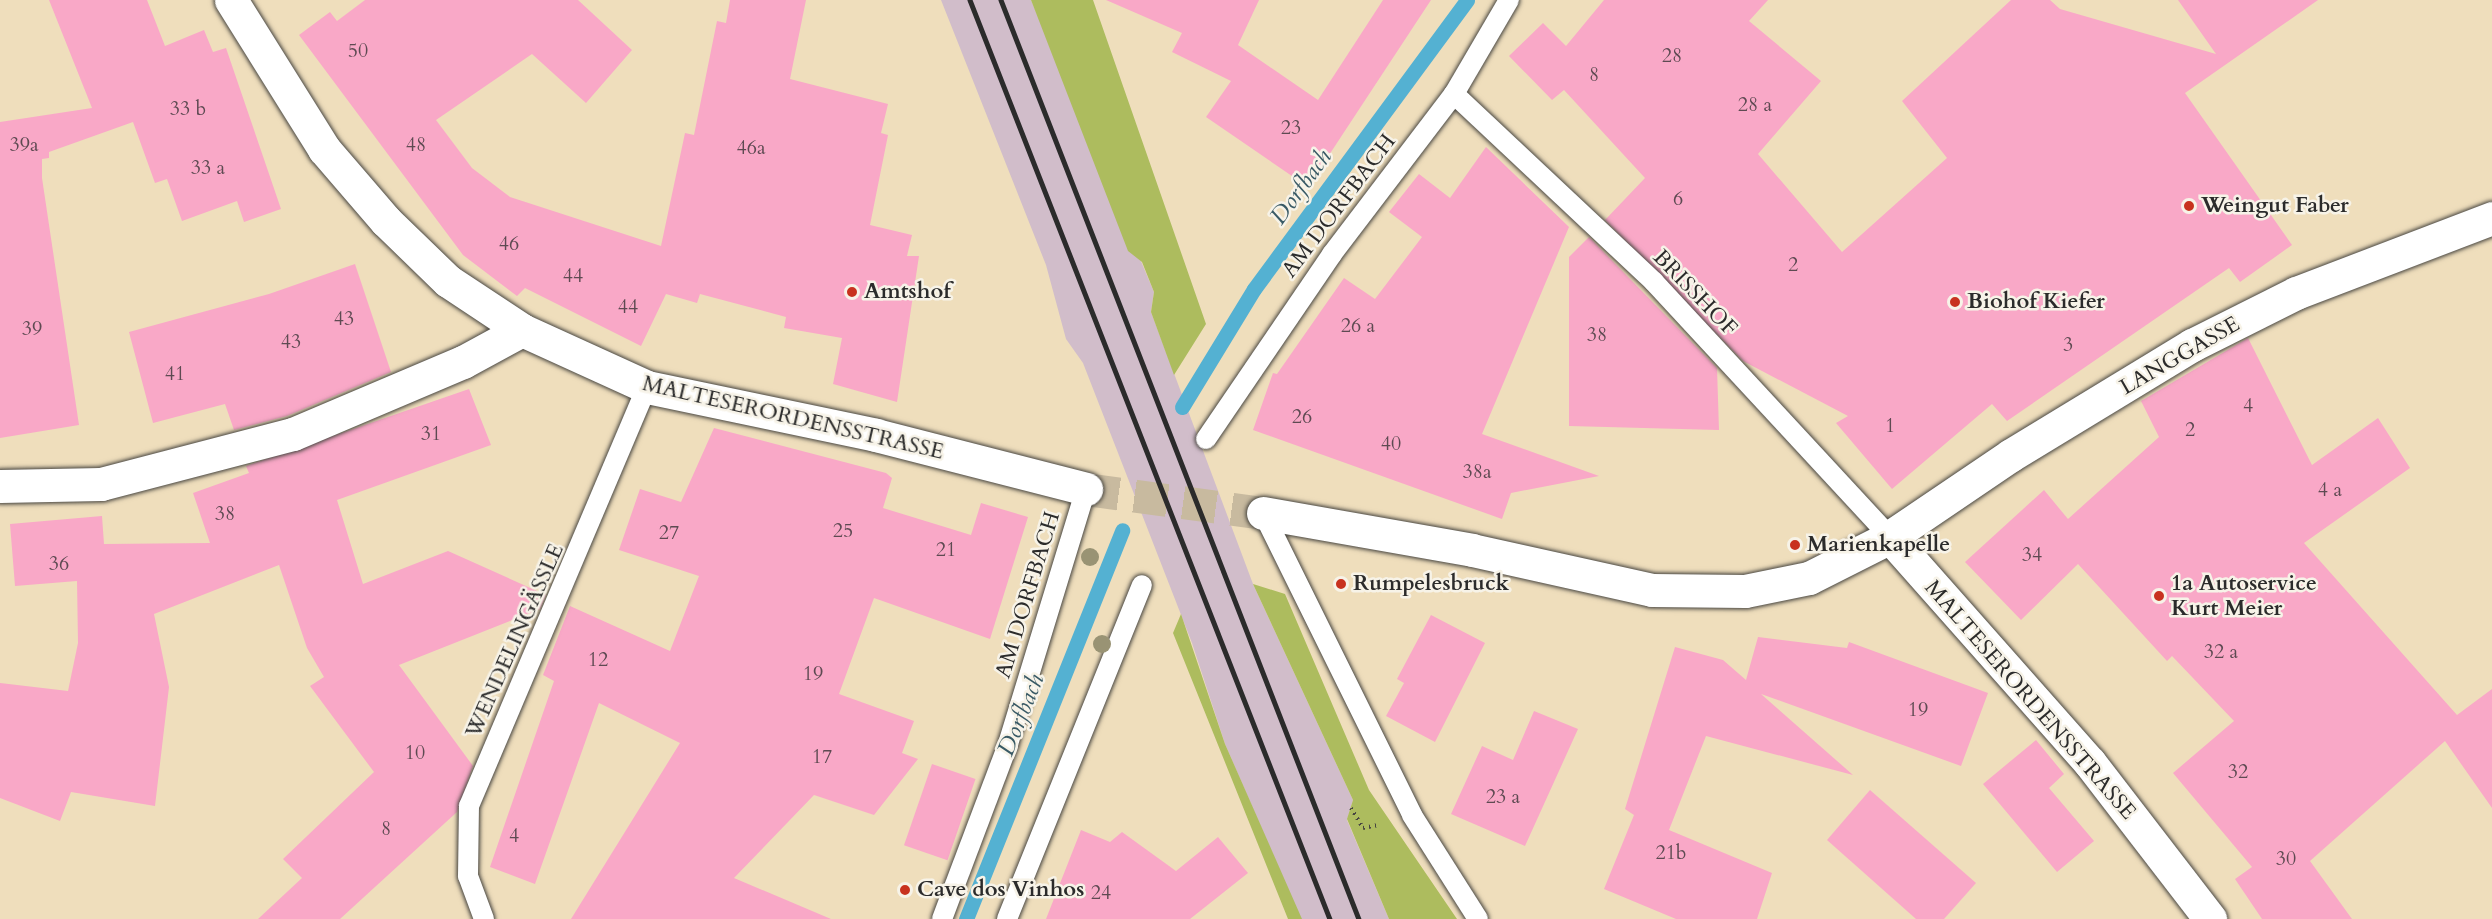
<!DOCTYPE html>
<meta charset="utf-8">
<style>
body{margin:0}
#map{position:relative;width:2492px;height:919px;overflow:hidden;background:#efdebc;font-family:Cardo,serif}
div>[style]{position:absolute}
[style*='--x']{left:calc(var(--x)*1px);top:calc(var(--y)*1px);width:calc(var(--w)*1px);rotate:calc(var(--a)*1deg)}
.industrial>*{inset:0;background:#d1bdca}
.green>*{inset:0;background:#adbc5e}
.stream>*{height:15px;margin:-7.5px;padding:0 7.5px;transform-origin:7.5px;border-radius:7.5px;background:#54b1d2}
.building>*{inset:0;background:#f9a8c7;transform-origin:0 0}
.street-tunnel>*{height:33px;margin-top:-16.5px;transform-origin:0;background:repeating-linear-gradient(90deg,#c8ba9f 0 33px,transparent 0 49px)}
.path>*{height:4px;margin-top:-2px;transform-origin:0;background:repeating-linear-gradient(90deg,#484641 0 1.5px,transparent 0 6px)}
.roads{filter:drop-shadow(0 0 2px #484641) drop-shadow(0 0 2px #484641)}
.lane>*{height:20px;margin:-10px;padding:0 10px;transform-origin:10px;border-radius:10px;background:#fff}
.street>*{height:33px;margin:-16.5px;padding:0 16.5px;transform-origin:16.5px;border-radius:16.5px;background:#fff}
.rail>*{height:4.5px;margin:-2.25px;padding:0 2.25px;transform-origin:2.25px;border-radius:2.25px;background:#2b2b2b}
.trees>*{width:18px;height:18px;margin:-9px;border-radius:50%;background:#999374}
.dots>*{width:16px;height:16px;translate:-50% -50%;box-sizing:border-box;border:3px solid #f7f3e8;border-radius:50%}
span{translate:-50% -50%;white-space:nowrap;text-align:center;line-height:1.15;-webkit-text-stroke:5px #f7f3e8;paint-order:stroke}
.number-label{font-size:20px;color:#5e4a52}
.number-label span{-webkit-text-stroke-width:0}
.street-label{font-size:22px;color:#2b2b2b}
.poi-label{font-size:22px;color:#2b2b2b;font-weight:700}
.left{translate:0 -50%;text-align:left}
.water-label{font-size:24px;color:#395a65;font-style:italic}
</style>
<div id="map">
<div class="industrial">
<i style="clip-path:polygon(941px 0,1031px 0,1154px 292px,1151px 312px,1253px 584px,1353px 800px,1347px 820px,1389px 919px,1301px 919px,1225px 744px,1192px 643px,1083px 363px,1066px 339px,1046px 265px)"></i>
</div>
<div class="green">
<i style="clip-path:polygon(1031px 0,1093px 0,1206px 324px,1174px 375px,1151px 312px,1154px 292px,1142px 262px,1128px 251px)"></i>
<i style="clip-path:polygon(1253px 584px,1285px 594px,1369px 790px,1457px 919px,1389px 919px,1347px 819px,1353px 800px)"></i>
<i style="clip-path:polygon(1181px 614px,1225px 744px,1302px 919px,1288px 919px,1173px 633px)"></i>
</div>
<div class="stream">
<i style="--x:1182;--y:407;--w:138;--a:-58.6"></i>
<i style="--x:1254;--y:289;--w:359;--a:-53.6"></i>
<i style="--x:966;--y:919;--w:419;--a:-68.1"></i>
</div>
<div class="building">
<i style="clip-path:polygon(49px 0,147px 0,165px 46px,204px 30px,213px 52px,226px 48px,281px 209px,244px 222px,237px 201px,182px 221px,167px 179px,155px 183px,133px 122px,49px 152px,49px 158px,42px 159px,42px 178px,79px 425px,0 438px,0 122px,92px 108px)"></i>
<i style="clip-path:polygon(365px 0,578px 0,632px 50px,586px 103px,532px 54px,436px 120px,472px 168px,510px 197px,661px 246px,685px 133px,694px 135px,717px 21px,726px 23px,730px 0,806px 0,790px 79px,888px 104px,881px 133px,888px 135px,870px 225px,912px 235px,907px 256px,919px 256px,897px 402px,833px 384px,842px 338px,784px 328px,786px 317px,700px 294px,697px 303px,666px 294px,641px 346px,525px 288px,517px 296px,463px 255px,299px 35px,330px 12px,337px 21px)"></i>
<i style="clip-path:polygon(1106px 0,1259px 0,1238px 45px,1318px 100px,1383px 0,1431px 0,1308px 187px,1206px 117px,1231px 81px,1172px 52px,1182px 33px)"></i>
<i style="clip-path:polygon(1604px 0,1768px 0,1749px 21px,1821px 81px,1758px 154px,1842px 252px,1947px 158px,1902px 101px,2011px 0,2050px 0,2060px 9px,2216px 54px,2178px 0,2318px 0,2185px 93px,2292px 245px,2240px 282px,2229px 268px,2007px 421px,1992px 404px,1892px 489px,1836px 423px,1848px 416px,1743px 361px,1605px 220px,1645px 178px,1564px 90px,1552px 100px,1509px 56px,1543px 23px,1566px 46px)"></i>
<i style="clip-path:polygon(1486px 147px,1569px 227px,1482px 434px,1599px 476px,1511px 493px,1502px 519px,1253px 430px,1273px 373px,1277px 374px,1344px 278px,1375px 299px,1422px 237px,1389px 212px,1419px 174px,1450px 198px)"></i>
<i style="clip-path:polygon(1589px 237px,1717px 368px,1719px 430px,1569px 426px,1569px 257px)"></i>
<i style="clip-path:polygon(355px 264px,391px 372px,287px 416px,234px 430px,225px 404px,153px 423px,129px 332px,269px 294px)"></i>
<i style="clip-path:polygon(2248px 338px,2312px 465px,2378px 418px,2410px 468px,2304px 543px,2457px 715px,2492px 689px,2492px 808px,2445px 741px,2310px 861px,2352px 919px,2262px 919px,2235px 879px,2252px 867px,2173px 773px,2234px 721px,2172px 656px,2167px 661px,2078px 564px,2021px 620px,1965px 562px,2044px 490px,2068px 519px,2159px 437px,2141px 401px)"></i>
<i style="clip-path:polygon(469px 389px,491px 445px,337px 500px,363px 584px,448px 551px,546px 595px,540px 609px,399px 665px,473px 766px,457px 812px,340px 919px,258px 919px,302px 878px,283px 859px,374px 772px,310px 686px,324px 677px,307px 648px,279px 565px,154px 614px,169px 687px,155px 806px,71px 792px,60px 821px,0 798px,0 683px,68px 691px,78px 643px,77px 581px,15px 586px,10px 524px,102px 516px,104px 544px,210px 543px,193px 493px,249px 473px,246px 466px)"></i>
<i style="clip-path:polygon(714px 428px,886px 473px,892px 478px,883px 508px,971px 535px,981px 503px,1028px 517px,990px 639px,874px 598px,839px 694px,914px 721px,902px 753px,918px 759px,874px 815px,814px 795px,734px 878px,831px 919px,571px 919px,680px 743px,599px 703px,535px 884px,490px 867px,554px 681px,543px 675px,570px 606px,670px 651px,699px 576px,619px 550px,640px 489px,681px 502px)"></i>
<i style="clip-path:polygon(1431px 615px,1485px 643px,1435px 742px,1386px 716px,1404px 683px,1397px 679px)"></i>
<i style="clip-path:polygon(1758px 637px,1847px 648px,1849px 642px,1988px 693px,1961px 766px,1761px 694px,1853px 775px,1706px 736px,1669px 830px,1772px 873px,1757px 919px,1676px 919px,1604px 889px,1634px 815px,1625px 809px,1675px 647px,1723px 660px,1746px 680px)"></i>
<i style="clip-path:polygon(1534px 711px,1578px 729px,1525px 846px,1451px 814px,1482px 746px,1513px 760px)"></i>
<i style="clip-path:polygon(2036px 740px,2064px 774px,2049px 788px,2094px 841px,2057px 872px,1983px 784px)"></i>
<i style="left:932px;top:764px;width:46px;height:86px;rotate:19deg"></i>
<i style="clip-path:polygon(1870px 790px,1976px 883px,1944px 919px,1916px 919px,1827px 840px)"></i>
<i style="clip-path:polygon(1081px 830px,1110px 842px,1122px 832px,1176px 871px,1218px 837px,1248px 873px,1190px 919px,1046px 919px)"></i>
</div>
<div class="street-tunnel">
<i style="--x:1086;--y:489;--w:179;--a:7.7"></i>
</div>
<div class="path">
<i style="--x:1351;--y:808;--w:23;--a:59"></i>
<i style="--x:1363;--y:828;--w:15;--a:-11"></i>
</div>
<div class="roads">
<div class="lane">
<i style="--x:1454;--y:94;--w:274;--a:43.2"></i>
<i style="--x:1654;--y:282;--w:347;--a:47.2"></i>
<i style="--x:1206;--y:439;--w:224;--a:-55.7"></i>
<i style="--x:1332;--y:254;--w:201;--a:-52.7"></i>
<i style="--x:1454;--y:94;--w:109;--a:-59.7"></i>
<i style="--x:1263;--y:513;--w:337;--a:63.7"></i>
<i style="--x:1412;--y:815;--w:123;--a:57.6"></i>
<i style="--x:484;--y:919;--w:46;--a:-110.4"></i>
<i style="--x:468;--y:876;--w:70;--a:-89.2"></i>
<i style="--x:469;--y:806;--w:455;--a:-67"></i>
<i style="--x:942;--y:919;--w:187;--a:-69.3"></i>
<i style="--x:1008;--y:744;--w:267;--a:-73"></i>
<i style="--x:1007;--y:919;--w:360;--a:-68"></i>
</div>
<div class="street">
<i style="--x:231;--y:0;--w:176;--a:58"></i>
<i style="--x:324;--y:149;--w:95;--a:49.3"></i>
<i style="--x:386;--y:221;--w:86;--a:44.1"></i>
<i style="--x:448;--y:281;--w:89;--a:33.5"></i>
<i style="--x:522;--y:330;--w:137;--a:24.5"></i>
<i style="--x:647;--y:387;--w:234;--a:11.8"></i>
<i style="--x:876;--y:435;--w:217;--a:14.4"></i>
<i style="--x:0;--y:486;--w:101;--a:-1.1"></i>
<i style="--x:101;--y:484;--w:198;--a:-14.6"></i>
<i style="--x:293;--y:434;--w:185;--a:-23"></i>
<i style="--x:463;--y:362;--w:67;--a:-28.5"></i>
<i style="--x:1263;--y:513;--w:212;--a:10"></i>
<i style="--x:1472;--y:550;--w:184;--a:12.5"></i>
<i style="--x:1652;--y:590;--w:93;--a:0.6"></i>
<i style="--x:1745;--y:591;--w:65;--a:-11.5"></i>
<i style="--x:1809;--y:578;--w:91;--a:-26.8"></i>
<i style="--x:1890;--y:537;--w:146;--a:-34.1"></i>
<i style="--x:2011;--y:455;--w:212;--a:-31.3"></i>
<i style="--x:2192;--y:345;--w:116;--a:-26.6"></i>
<i style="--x:2296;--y:293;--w:210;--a:-20.9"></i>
<i style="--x:1890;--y:537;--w:302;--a:48.5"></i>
<i style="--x:2090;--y:763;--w:197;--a:52.4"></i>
</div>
</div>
<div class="rail">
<i style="--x:970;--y:0;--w:987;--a:68.61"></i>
<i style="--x:1001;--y:0;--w:986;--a:68.72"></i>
</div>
<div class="trees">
<i style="left:1090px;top:557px"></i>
<i style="left:1102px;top:644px"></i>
</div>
<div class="dots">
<i style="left:2189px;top:206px;background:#c8321e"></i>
<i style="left:852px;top:292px;background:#c8321e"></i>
<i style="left:1955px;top:302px;background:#c8321e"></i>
<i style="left:1795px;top:545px;background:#c8321e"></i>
<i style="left:1341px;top:584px;background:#c8321e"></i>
<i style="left:2159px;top:596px;background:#c8321e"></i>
<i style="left:905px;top:890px;background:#c8321e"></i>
</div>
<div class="number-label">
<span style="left:358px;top:50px">50</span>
<span style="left:1672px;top:55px">28</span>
<span style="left:1594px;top:74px">8</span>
<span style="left:1755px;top:104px">28 a</span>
<span style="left:188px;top:108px">33 b</span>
<span style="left:1291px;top:127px">23</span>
<span style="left:24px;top:144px">39a</span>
<span style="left:416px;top:144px">48</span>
<span style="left:751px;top:147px">46a</span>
<span style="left:208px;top:167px">33 a</span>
<span style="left:1678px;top:198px">6</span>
<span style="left:509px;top:243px">46</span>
<span style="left:1793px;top:264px">2</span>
<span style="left:573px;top:275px">44</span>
<span style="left:628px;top:306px">44</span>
<span style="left:344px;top:318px">43</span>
<span style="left:1358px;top:325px">26 a</span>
<span style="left:32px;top:328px">39</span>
<span style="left:1597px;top:334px">38</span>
<span style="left:291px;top:341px">43</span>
<span style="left:2068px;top:344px">3</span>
<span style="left:175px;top:373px">41</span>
<span style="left:2248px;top:405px">4</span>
<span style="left:1302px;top:416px">26</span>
<span style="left:1890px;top:425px">1</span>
<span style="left:2190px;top:429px">2</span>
<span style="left:431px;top:433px">31</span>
<span style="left:1391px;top:443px">40</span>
<span style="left:1477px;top:471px">38a</span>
<span style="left:2330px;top:489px">4 a</span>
<span style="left:225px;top:513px">38</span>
<span style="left:843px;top:530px">25</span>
<span style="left:669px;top:532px">27</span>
<span style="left:946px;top:549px">21</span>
<span style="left:2032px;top:554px">34</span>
<span style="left:59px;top:563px">36</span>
<span style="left:2221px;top:651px">32 a</span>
<span style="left:598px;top:659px">12</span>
<span style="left:813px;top:673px">19</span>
<span style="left:1918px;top:709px">19</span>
<span style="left:415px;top:752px">10</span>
<span style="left:822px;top:756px">17</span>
<span style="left:2238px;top:771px">32</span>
<span style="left:1503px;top:796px">23 a</span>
<span style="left:386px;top:828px">8</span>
<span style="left:514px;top:835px">4</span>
<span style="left:1671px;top:852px">21b</span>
<span style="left:2286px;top:858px">30</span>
<span style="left:1101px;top:892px">24</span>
</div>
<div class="street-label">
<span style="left:1339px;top:206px;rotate:-53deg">AM DORFBACH</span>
<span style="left:1695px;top:293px;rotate:46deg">BRISSHOF</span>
<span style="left:2180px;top:356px;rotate:-30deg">LANGGASSE</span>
<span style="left:793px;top:418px;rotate:13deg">MALTESERORDENSSTRASSE</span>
<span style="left:1028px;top:595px;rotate:-73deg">AM DORFBACH</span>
<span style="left:515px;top:641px;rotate:-66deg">WENDELINGÄSSLE</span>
<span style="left:2030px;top:700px;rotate:49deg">MALTESERORDENSSTRASSE</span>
</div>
<div class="poi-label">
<span class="left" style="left:2201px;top:206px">Weingut Faber</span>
<span class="left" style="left:864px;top:292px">Amtshof</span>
<span class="left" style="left:1967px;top:302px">Biohof Kiefer</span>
<span class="left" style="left:1807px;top:545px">Marienkapelle</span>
<span class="left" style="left:2171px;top:596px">1a Autoservice<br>Kurt Meier</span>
<span class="left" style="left:1353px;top:584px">Rumpelesbruck</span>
<span class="left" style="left:917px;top:890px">Cave dos Vinhos</span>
</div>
<div class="water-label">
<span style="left:1301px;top:187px;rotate:-54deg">Dorfbach</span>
<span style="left:1021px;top:715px;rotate:-68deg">Dorfbach</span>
</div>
</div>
